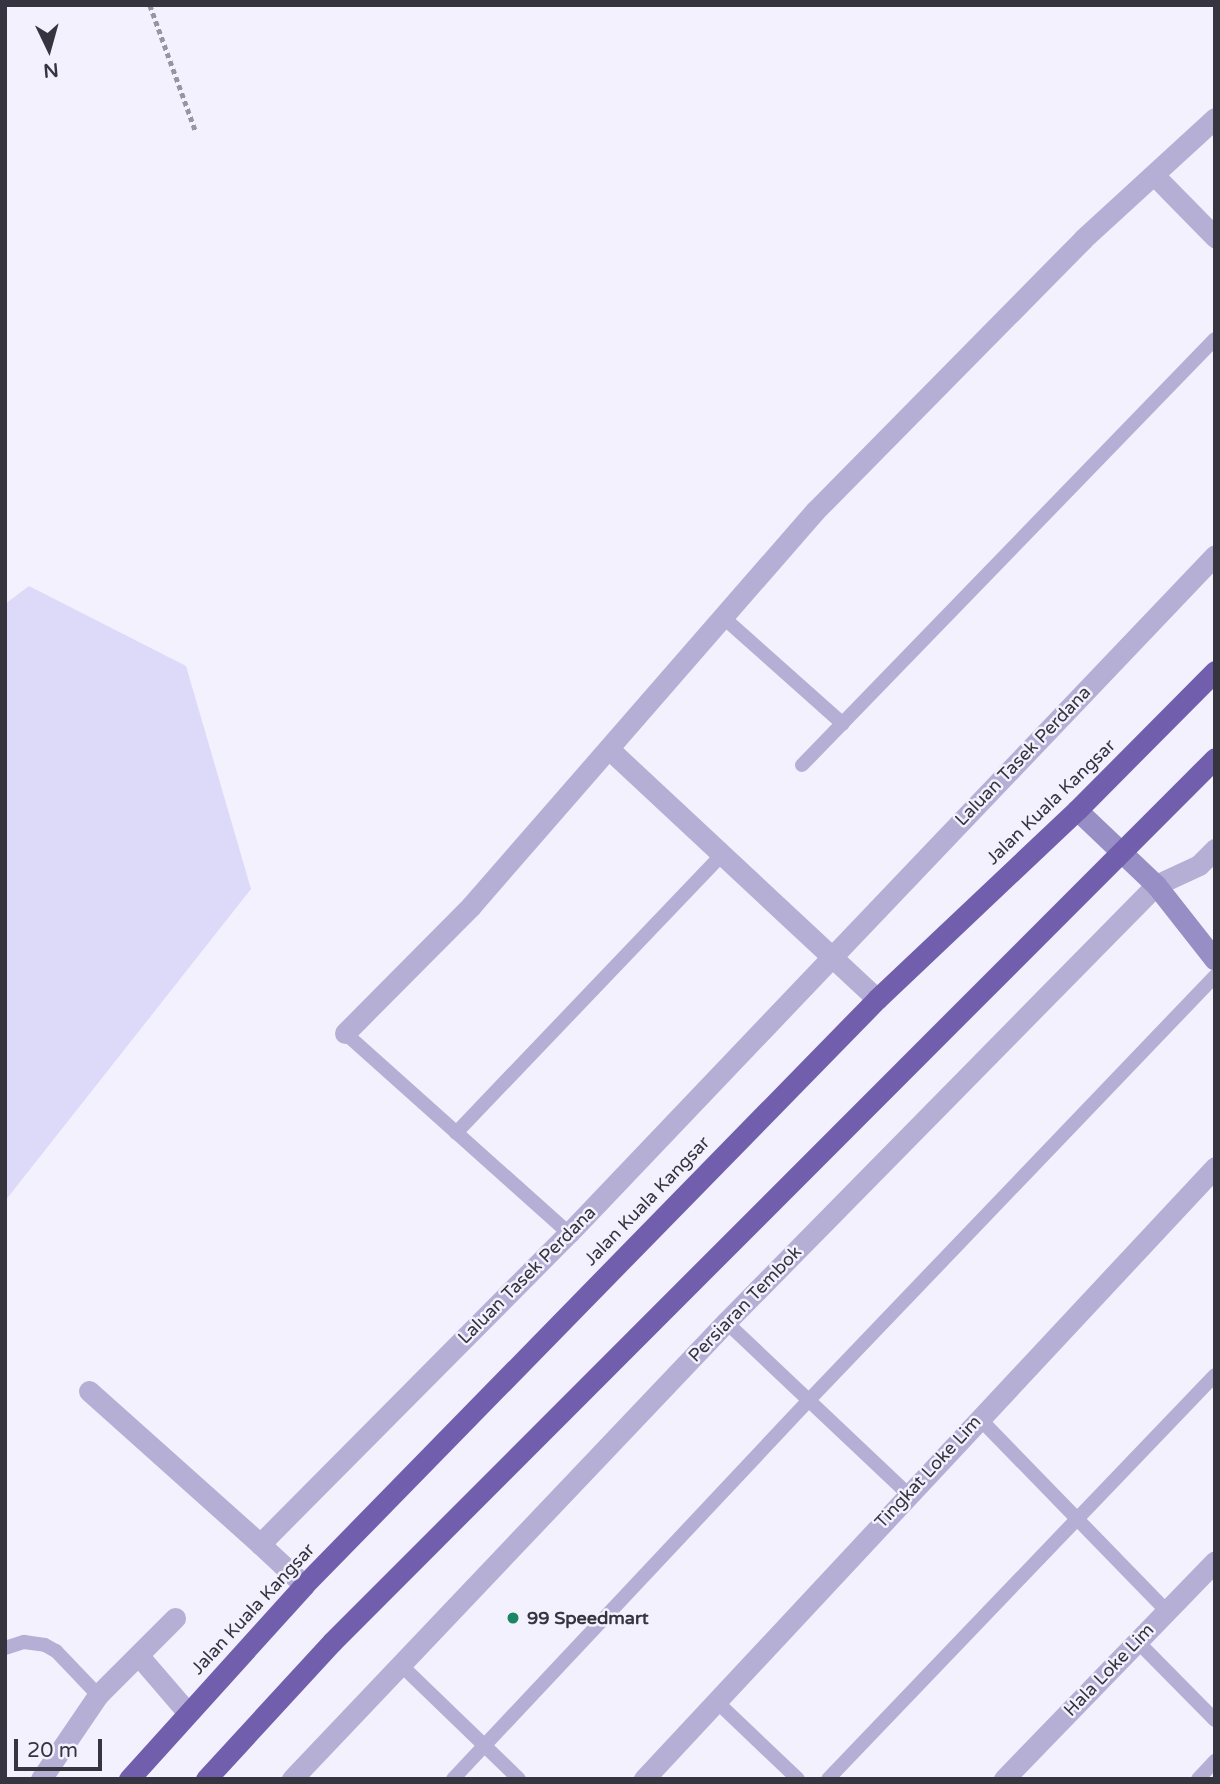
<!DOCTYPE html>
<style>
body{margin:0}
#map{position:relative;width:1220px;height:1784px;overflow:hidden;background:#f3f1fd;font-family:"Varela Round",sans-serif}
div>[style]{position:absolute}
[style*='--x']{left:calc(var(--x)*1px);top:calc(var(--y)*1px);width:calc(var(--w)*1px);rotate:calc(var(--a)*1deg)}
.green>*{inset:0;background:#ddd9f9}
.path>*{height:4.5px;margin-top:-2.25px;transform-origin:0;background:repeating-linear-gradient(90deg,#9795a1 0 5px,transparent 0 8.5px)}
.lane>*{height:14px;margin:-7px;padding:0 7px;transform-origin:7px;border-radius:7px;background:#b5afd5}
.street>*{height:21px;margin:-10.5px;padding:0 10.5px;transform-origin:10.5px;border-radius:10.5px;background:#b5afd5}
.secondary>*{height:21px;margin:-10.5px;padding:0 10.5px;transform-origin:10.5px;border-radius:10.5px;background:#978ec5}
.highway>*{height:21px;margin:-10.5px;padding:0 10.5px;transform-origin:10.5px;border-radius:10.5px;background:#715fad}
.dots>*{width:19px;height:19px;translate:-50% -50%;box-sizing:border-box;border:4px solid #f3f1fd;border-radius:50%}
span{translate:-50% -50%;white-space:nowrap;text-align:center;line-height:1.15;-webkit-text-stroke:5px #f3f1fd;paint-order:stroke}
.street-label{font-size:18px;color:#35343f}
.poi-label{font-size:18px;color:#35343f;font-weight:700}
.left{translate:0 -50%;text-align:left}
.frame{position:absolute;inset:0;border:7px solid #35343f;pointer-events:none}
.north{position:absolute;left:14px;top:14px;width:70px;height:70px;-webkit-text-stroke:5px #f3f1fd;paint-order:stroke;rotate:175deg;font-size:19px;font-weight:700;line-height:28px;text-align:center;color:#35343f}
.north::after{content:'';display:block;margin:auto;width:24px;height:32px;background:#35343f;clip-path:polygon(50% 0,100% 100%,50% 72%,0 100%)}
.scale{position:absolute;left:14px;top:1739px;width:88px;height:32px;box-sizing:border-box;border:4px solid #35343f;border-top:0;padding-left:9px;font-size:21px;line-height:24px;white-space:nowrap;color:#35343f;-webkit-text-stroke:5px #f3f1fd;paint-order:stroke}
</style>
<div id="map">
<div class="green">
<i style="clip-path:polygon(29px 586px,186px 666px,251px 889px,5px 1201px,5px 604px)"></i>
</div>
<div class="path">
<i style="--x:150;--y:5;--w:135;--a:70.1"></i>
</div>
<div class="lane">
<i style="--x:724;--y:618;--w:159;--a:41.7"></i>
<i style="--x:802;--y:765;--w:593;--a:-45.89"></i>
<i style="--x:345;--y:1033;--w:300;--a:41.8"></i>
<i style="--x:456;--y:1133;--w:385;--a:-46.3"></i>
<i style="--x:726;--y:1322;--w:250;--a:43.4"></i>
<i style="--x:979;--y:1418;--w:268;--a:45.8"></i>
<i style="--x:1137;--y:1641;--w:111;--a:45.4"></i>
<i style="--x:5;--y:1648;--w:20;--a:-18"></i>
<i style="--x:24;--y:1642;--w:21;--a:8"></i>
<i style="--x:45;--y:1645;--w:13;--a:29"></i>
<i style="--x:56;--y:1651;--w:61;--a:46.3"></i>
<i style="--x:401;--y:1665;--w:164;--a:44"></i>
<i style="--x:716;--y:1701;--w:113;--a:43.6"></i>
<i style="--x:453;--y:1779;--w:520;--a:-46.79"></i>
<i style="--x:809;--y:1400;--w:587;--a:-46.24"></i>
<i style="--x:828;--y:1779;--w:559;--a:-46.23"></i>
<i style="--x:1198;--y:1779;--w:25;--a:-47"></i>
</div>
<div class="street">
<i style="--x:1155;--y:176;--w:86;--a:45.5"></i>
<i style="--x:610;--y:750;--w:365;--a:43"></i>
<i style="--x:345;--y:1033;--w:179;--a:-45.2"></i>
<i style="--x:471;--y:906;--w:524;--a:-48.95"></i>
<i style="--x:815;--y:511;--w:382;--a:-45.4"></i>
<i style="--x:1083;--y:239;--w:179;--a:-42.5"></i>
<i style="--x:89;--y:1391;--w:229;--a:41.8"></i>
<i style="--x:304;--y:1585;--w:60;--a:-137"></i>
<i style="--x:260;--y:1544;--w:438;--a:-45.2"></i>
<i style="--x:569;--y:1233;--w:936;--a:-46.38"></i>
<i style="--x:139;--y:1656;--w:75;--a:49.3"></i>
<i style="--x:41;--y:1779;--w:102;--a:-55.8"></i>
<i style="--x:98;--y:1695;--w:109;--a:-45"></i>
<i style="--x:292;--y:1779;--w:630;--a:-46.48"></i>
<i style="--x:726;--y:1322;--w:613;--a:-45.46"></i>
<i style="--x:1156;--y:885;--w:47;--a:-24.9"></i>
<i style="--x:1199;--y:865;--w:23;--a:-45"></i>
<i style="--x:644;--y:1779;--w:837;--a:-46.98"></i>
<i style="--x:1004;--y:1779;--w:303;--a:-45.9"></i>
</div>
<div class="secondary">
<i style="--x:1077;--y:810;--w:109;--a:43.5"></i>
<i style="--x:1156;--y:885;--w:95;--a:51.8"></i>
</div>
<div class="highway">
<i style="--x:129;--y:1779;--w:261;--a:-47.9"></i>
<i style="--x:304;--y:1585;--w:820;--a:-45.64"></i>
<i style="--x:877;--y:999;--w:275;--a:-43.4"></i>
<i style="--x:1077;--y:810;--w:196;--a:-45.2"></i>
<i style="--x:206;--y:1779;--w:186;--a:-47.4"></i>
<i style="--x:332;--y:1642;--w:1249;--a:-45.03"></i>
</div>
<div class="dots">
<i style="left:513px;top:1618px;background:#1a8664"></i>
</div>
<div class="street-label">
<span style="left:1023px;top:756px;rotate:-46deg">Laluan Tasek Perdana</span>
<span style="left:1051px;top:802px;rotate:-44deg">Jalan Kuala Kangsar</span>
<span style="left:647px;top:1201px;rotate:-46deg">Jalan Kuala Kangsar</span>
<span style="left:527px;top:1275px;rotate:-45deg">Laluan Tasek Perdana</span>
<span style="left:745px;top:1304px;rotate:-46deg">Persiaran Tembok</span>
<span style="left:928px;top:1472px;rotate:-47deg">Tingkat Loke Lim</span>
<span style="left:253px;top:1609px;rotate:-47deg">Jalan Kuala Kangsar</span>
<span style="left:1109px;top:1670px;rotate:-46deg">Hala Loke Lim</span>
</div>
<div class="poi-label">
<span class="left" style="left:527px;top:1618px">99 Speedmart</span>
</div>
<div class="frame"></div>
<div class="north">N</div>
<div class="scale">20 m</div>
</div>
